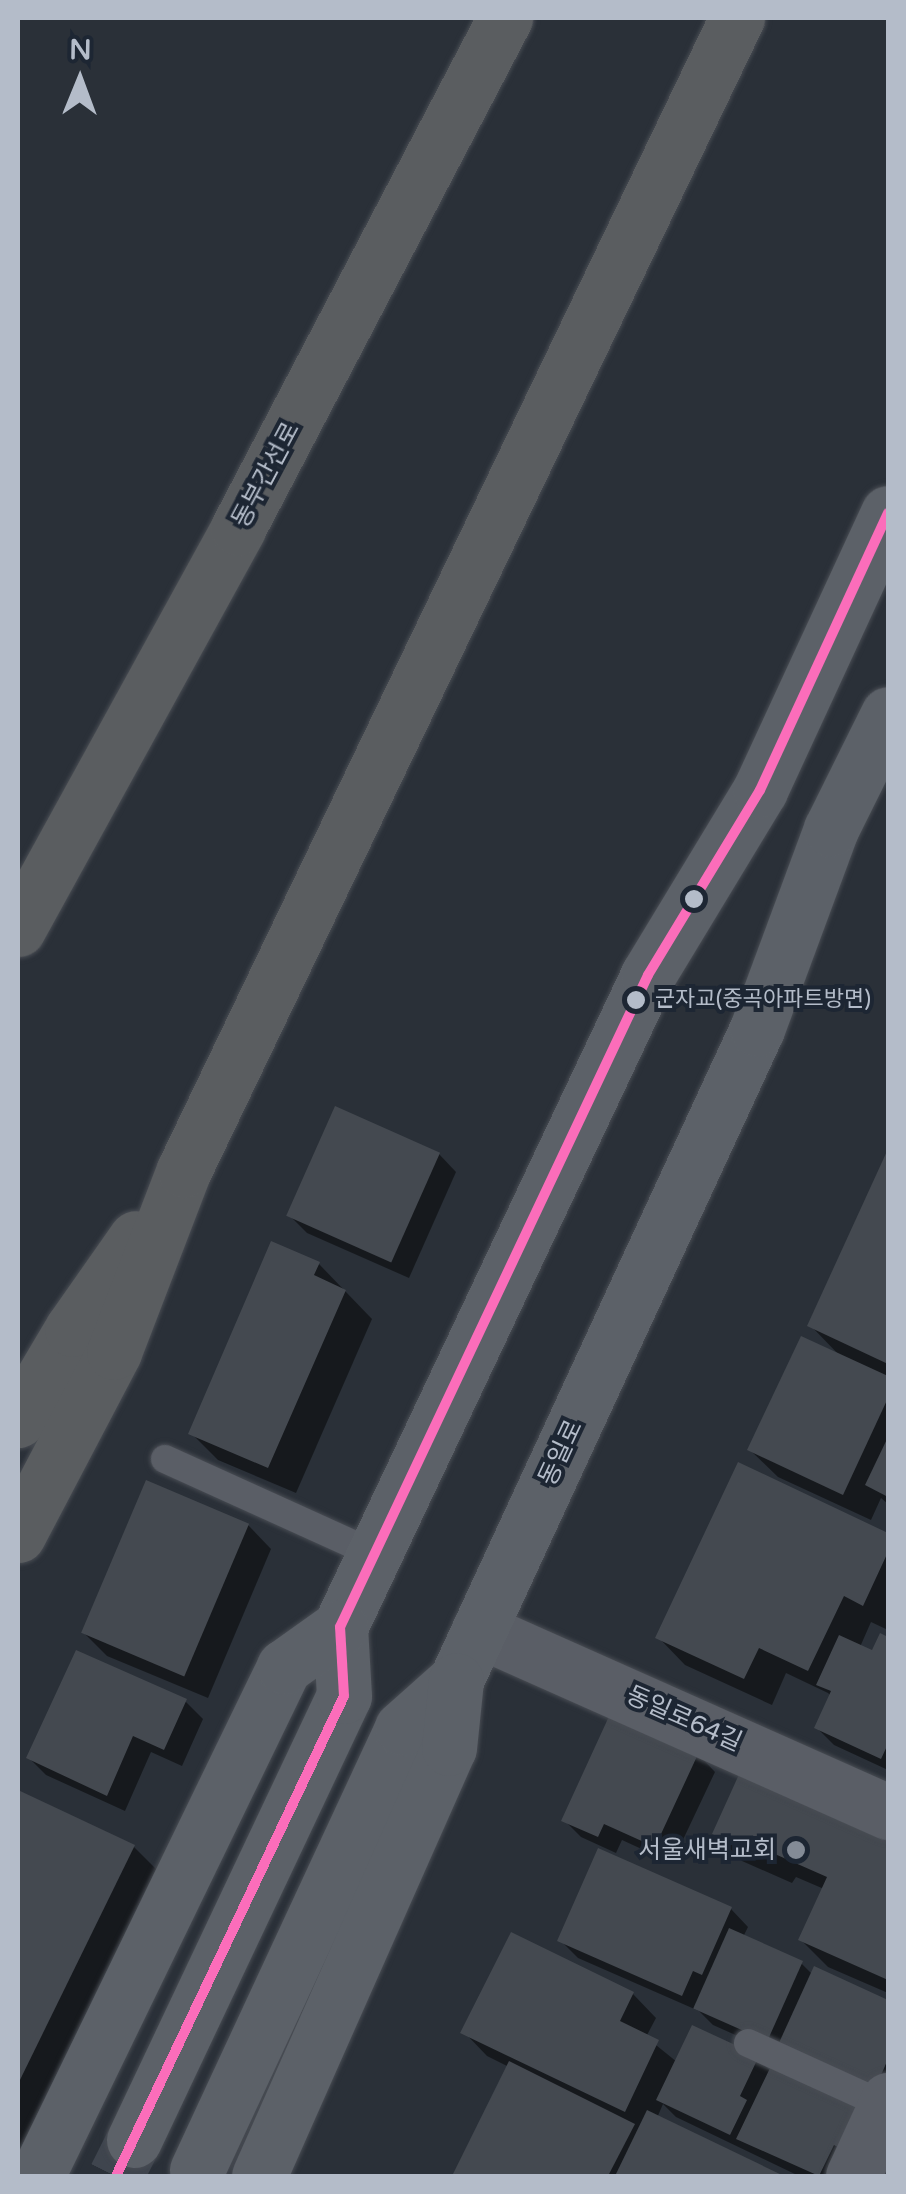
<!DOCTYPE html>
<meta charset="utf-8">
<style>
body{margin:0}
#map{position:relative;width:906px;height:2194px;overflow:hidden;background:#2a3038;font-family:"Varela Round","Noto Sans KR",sans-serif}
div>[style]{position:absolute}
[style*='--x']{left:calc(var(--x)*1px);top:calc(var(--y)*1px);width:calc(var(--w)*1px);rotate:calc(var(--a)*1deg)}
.shadow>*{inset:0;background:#0007}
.building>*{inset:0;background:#444950;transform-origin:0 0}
.primary-tunnel>*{height:55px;margin-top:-27.5px;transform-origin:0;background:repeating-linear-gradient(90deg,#3f454e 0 55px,transparent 0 83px)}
.roads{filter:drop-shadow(0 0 2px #484c53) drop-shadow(0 0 2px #484c53)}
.lane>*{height:28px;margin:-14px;padding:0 14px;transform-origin:14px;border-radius:14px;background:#5a5e66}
.street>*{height:55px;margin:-27.5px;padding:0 27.5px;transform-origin:27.5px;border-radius:27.5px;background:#5a5e66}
.primary>*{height:55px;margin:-27.5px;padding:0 27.5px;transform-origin:27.5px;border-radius:27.5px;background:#5c6168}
.highway>*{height:55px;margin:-27.5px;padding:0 27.5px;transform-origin:27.5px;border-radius:27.5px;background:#5a5d60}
.bus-1>*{height:10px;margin:-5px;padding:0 5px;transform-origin:5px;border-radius:5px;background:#fb6dba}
.dots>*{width:28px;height:28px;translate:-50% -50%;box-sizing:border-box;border:5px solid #1d2633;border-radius:50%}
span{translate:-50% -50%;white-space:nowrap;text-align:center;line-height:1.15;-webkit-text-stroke:8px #1d2633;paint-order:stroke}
.bus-label{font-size:22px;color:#b4bcc9}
.left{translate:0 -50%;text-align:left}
.street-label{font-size:25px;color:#b4bcc9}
.poi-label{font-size:25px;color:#b4bcc9}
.right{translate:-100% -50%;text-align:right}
.frame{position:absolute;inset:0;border:20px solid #b4bcc9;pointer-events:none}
.north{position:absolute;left:30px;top:30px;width:100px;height:100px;-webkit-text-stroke:8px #1d2633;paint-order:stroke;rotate:1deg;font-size:28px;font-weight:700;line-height:40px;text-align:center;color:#b4bcc9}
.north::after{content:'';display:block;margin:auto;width:35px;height:45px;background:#b4bcc9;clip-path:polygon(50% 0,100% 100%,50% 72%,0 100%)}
</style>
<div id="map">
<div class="shadow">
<i style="clip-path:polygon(439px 1154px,456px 1172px,409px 1278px,307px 1233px,290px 1216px)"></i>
<i style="clip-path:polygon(888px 1155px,888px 1504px,881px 1498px,871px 1520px,778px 1477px,750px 1450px,840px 1356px,810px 1325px)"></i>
<i style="clip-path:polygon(319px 1264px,372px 1319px,296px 1493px,218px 1460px,191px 1433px)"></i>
<i style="clip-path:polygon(739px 1465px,888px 1536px,888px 1630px,871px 1622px,860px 1647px,874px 1653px,881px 1636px,888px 1640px,888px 1770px,834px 1745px,817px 1728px,831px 1696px,828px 1693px,786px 1673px,772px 1705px,685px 1665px,658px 1637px)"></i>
<i style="clip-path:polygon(248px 1525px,271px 1549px,208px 1698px,107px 1656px,83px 1632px)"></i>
<i style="clip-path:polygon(186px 1702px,203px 1719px,182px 1766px,151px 1752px,125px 1811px,46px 1775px,29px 1758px)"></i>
<i style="clip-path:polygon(698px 1754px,715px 1772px,672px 1863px,622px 1840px,616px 1853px,581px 1837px,564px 1820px)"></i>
<i style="clip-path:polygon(18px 1792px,134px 1847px,157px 1870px,18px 2153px)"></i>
<i style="clip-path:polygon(715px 1834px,888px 1839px,888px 1993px,828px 1967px,801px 1940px,824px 1889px,796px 1877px,792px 1883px,742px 1861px)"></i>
<i style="clip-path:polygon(731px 1909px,748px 1927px,743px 1937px,801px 1963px,813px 1975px,816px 1970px,888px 2002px,888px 2103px,713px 2025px,699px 2011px,578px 1958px,560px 1940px)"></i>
<i style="clip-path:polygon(633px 1994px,656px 2018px,646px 2037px,677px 2062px,758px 2058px,771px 2072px,863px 2113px,844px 2176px,799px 2176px,676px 2117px,663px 2104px,657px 2118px,778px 2176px,455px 2176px,509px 2067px,487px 2056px,464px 2032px)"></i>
</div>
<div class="building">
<i style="left:335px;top:1106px;width:115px;height:120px;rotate:24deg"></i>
<i style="clip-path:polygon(888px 1149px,888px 1364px,807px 1326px)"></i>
<i style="clip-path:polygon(271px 1241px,320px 1262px,314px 1275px,346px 1290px,268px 1468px,188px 1434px)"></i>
<i style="clip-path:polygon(801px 1336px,888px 1376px,888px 1398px,843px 1495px,747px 1450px)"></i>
<i style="clip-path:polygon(888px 1437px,888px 1497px,865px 1485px)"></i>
<i style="clip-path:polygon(738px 1462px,888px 1533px,888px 1552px,863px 1606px,844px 1596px,808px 1671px,759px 1648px,744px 1679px,655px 1638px)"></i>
<i style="left:146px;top:1480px;width:112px;height:166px;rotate:23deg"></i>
<i style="clip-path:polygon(880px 1633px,888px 1637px,888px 1744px,881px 1759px,814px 1728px,831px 1691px,816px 1685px,839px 1635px,872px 1650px)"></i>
<i style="clip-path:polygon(76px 1650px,187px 1699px,164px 1750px,133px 1736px,107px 1796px,26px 1758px)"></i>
<i style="clip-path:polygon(611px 1712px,699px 1752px,655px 1847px,604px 1824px,598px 1837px,561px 1821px)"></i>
<i style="clip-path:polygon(741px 1770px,888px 1836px,888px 1980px,798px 1940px,827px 1877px,768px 1851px,765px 1858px,712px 1834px)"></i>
<i style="clip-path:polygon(18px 1790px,135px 1845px,18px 2084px)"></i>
<i style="clip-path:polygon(598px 1848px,732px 1907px,702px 1975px,693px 1971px,682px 1996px,557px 1941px)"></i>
<i style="left:729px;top:1928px;width:81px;height:88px;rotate:24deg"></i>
<i style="clip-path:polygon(511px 1932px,634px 1992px,620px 2021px,659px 2040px,625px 2112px,460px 2033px)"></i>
<i style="clip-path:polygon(814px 1966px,888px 2000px,888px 2059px,875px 2089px,778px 2045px)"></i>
<i style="clip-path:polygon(692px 2025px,759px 2056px,740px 2096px,747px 2100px,730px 2135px,656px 2100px)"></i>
<i style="clip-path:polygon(509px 2061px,635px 2124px,608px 2176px,452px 2176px)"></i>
<i style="clip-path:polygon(771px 2066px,864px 2111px,845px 2151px,834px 2145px,819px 2176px,736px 2139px)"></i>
<i style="clip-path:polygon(647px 2110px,784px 2176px,615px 2176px)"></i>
</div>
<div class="primary-tunnel">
<i style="--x:116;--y:2176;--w:40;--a:-63.4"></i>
</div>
<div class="roads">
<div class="lane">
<i style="--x:165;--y:1459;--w:230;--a:24.4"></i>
<i style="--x:748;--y:2043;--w:152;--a:24.5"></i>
</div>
<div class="street">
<i style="--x:479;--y:1630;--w:448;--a:24"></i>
<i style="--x:853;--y:2176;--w:84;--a:-65.3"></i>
</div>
<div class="primary">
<i style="--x:134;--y:2140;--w:491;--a:-64.7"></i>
<i style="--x:344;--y:1696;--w:69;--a:-93.3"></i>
<i style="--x:340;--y:1627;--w:721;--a:-64.71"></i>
<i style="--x:648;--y:975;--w:216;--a:-58.8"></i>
<i style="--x:760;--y:790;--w:305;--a:-65.2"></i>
<i style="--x:197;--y:2170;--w:487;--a:-65.1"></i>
<i style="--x:402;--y:1728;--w:72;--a:-41.6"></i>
<i style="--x:456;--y:1680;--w:717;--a:-65.19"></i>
<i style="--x:757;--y:1029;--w:213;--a:-69.7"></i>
<i style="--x:831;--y:829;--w:128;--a:-63.6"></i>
<i style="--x:37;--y:2176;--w:566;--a:-64.11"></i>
<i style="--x:284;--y:1667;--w:69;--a:-35.5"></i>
<i style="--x:259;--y:2176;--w:468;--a:-66.1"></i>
<i style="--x:449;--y:1748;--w:68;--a:-84.1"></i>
</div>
<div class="highway">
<i style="--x:18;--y:929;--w:457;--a:-61.2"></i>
<i style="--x:238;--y:528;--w:576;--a:-62.37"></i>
<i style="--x:18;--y:1420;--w:106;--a:-59.3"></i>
<i style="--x:72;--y:1329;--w:111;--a:-54.9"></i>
<i style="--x:18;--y:1535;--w:207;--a:-62.3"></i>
<i style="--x:114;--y:1352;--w:195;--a:-69"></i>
<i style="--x:184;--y:1170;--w:1278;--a:-64.36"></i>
</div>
</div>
<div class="bus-1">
<i style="--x:116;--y:2176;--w:531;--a:-64.59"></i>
<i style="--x:344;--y:1696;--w:69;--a:-93.3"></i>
<i style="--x:340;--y:1627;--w:721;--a:-64.71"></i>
<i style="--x:648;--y:975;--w:216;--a:-58.8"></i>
<i style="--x:760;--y:790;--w:305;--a:-65.2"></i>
</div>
<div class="dots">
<i style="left:694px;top:899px;background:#b4bcc9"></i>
<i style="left:636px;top:1000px;background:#b4bcc9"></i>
<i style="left:796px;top:1850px;background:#848b96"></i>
</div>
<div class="bus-label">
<span class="left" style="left:655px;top:1000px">군자교(중곡아파트방면)</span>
</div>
<div class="street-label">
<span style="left:266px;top:475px;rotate:-62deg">동부간선로</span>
<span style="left:561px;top:1453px;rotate:-65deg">동일로</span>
<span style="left:684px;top:1719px;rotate:24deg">동일로64길</span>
</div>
<div class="poi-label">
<span class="right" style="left:776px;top:1850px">서울새벽교회</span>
</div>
<div class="frame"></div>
<div class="north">N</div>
</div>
